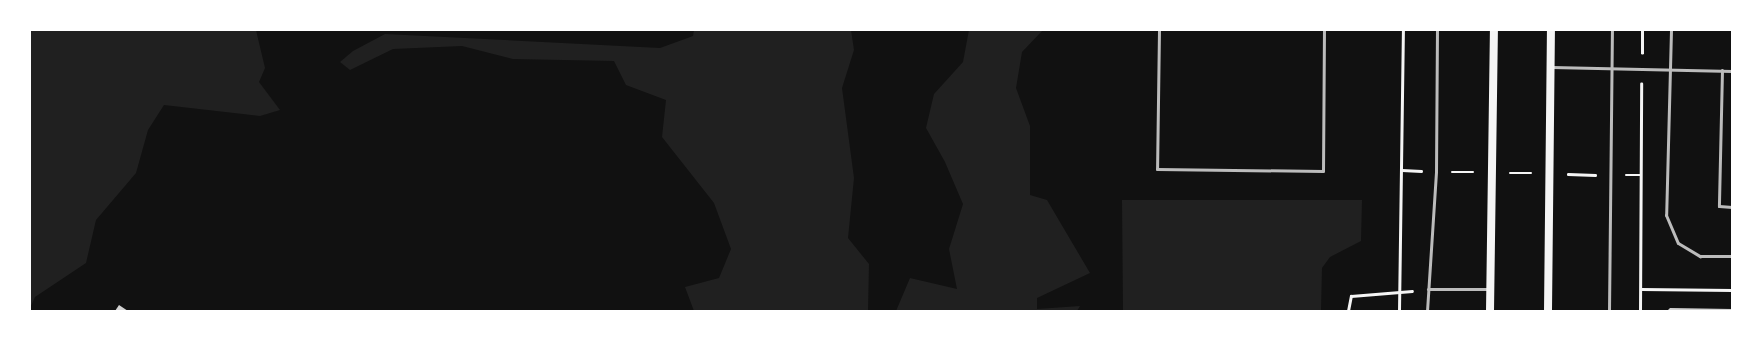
<!DOCTYPE html>
<style>
body{margin:0}
#map{position:relative;width:1762px;height:341px;overflow:hidden;background:#111;font-family:"PT Sans",sans-serif}
div>[style]{position:absolute}
[style*='--x']{left:calc(var(--x)*1px);top:calc(var(--y)*1px);width:calc(var(--w)*1px);rotate:calc(var(--a)*1deg)}
.green>*{inset:0;background:#202020}
.building>*{inset:0;background:#d3d3d3}
.path>*{height:2.5px;margin:-1.25px;padding:0 1.25px;transform-origin:1.25px;border-radius:1.25px;background:#f5f5f5}
.service>*{height:3px;margin:-1.5px;padding:0 1.5px;transform-origin:1.5px;border-radius:1.5px;background:#bcbcbc}
.secondary>*{height:8px;margin:-4px;padding:0 4px;transform-origin:4px;border-radius:4px;background:#f5f5f5}
span{translate:-50% -50%;white-space:nowrap;text-align:center;line-height:1.15;-webkit-text-stroke:3px #fff;paint-order:stroke}
.frame{position:absolute;inset:0;border:31px solid #fff;pointer-events:none}
</style>
<div id="map">
<div class="green">
<i style="clip-path:polygon(30px 30px,256px 30px,265px 68px,259px 82px,280px 110px,260px 116px,164px 105px,148px 130px,136px 173px,96px 220px,86px 263px,35px 297px,30px 308px)"></i>
<i style="clip-path:polygon(694px 30px,851px 30px,854px 50px,842px 88px,854px 178px,848px 238px,869px 264px,868px 311px,694px 311px,685px 287px,719px 278px,731px 249px,714px 203px,662px 137px,666px 100px,626px 85px,614px 61px,513px 59px,462px 46px,393px 49px,350px 70px,340px 62px,353px 51px,385px 34px,660px 48px,693px 36px)"></i>
<i style="clip-path:polygon(969px 30px,1043px 30px,1022px 52px,1016px 88px,1030px 126px,1030px 195px,1047px 200px,1090px 273px,1037px 298px,1037px 309px,1080px 306px,1077px 311px,896px 311px,910px 278px,957px 289px,949px 249px,963px 204px,945px 162px,926px 128px,934px 94px,963px 62px)"></i>
<i style="clip-path:polygon(1122px 200px,1362px 200px,1361px 241px,1330px 257px,1322px 268px,1321px 311px,1123px 311px)"></i>
</div>
<div class="building">
<i style="clip-path:polygon(119px 305px,128px 311px,115px 311px)"></i>
<i style="clip-path:polygon(1670px 308px,1732px 309px,1732px 311px,1667px 311px)"></i>
</div>
<div class="path">
<i style="--x:1642;--y:53;--w:23;--a:-90"></i>
<i style="--x:1402;--y:170;--w:19;--a:3"></i>
<i style="--x:1452;--y:172;--w:21;--a:0"></i>
<i style="--x:1510;--y:173;--w:21;--a:0"></i>
<i style="--x:1568;--y:174;--w:27;--a:2"></i>
<i style="--x:1626;--y:175;--w:15;--a:0"></i>
<i style="--x:1641;--y:289;--w:91;--a:0.6"></i>
<i style="--x:1348;--y:311;--w:15;--a:-79"></i>
<i style="--x:1351;--y:296;--w:61;--a:-4.7"></i>
<i style="--x:1399;--y:311;--w:281;--a:-89.2"></i>
<i style="--x:1640;--y:311;--w:227;--a:-89.7"></i>
</div>
<div class="service">
<i style="--x:1159;--y:30;--w:139;--a:90.8"></i>
<i style="--x:1157;--y:169;--w:166;--a:0.7"></i>
<i style="--x:1323;--y:171;--w:141;--a:-89.6"></i>
<i style="--x:1671;--y:30;--w:185;--a:91.5"></i>
<i style="--x:1666;--y:215;--w:30;--a:67"></i>
<i style="--x:1678;--y:243;--w:26;--a:31"></i>
<i style="--x:1700;--y:256;--w:32;--a:0"></i>
<i style="--x:1552;--y:67;--w:180;--a:1.3"></i>
<i style="--x:1722;--y:70;--w:136;--a:91.3"></i>
<i style="--x:1719;--y:206;--w:13;--a:4"></i>
<i style="--x:1428;--y:289;--w:62;--a:0"></i>
<i style="--x:1427;--y:311;--w:140;--a:-86.3"></i>
<i style="--x:1436;--y:171;--w:141;--a:-89.6"></i>
<i style="--x:1609;--y:311;--w:281;--a:-89.4"></i>
</div>
<div class="secondary">
<i style="--x:1490;--y:311;--w:281;--a:-89.2"></i>
<i style="--x:1548;--y:311;--w:281;--a:-89.4"></i>
</div>
<div class="frame"></div>
</div>
